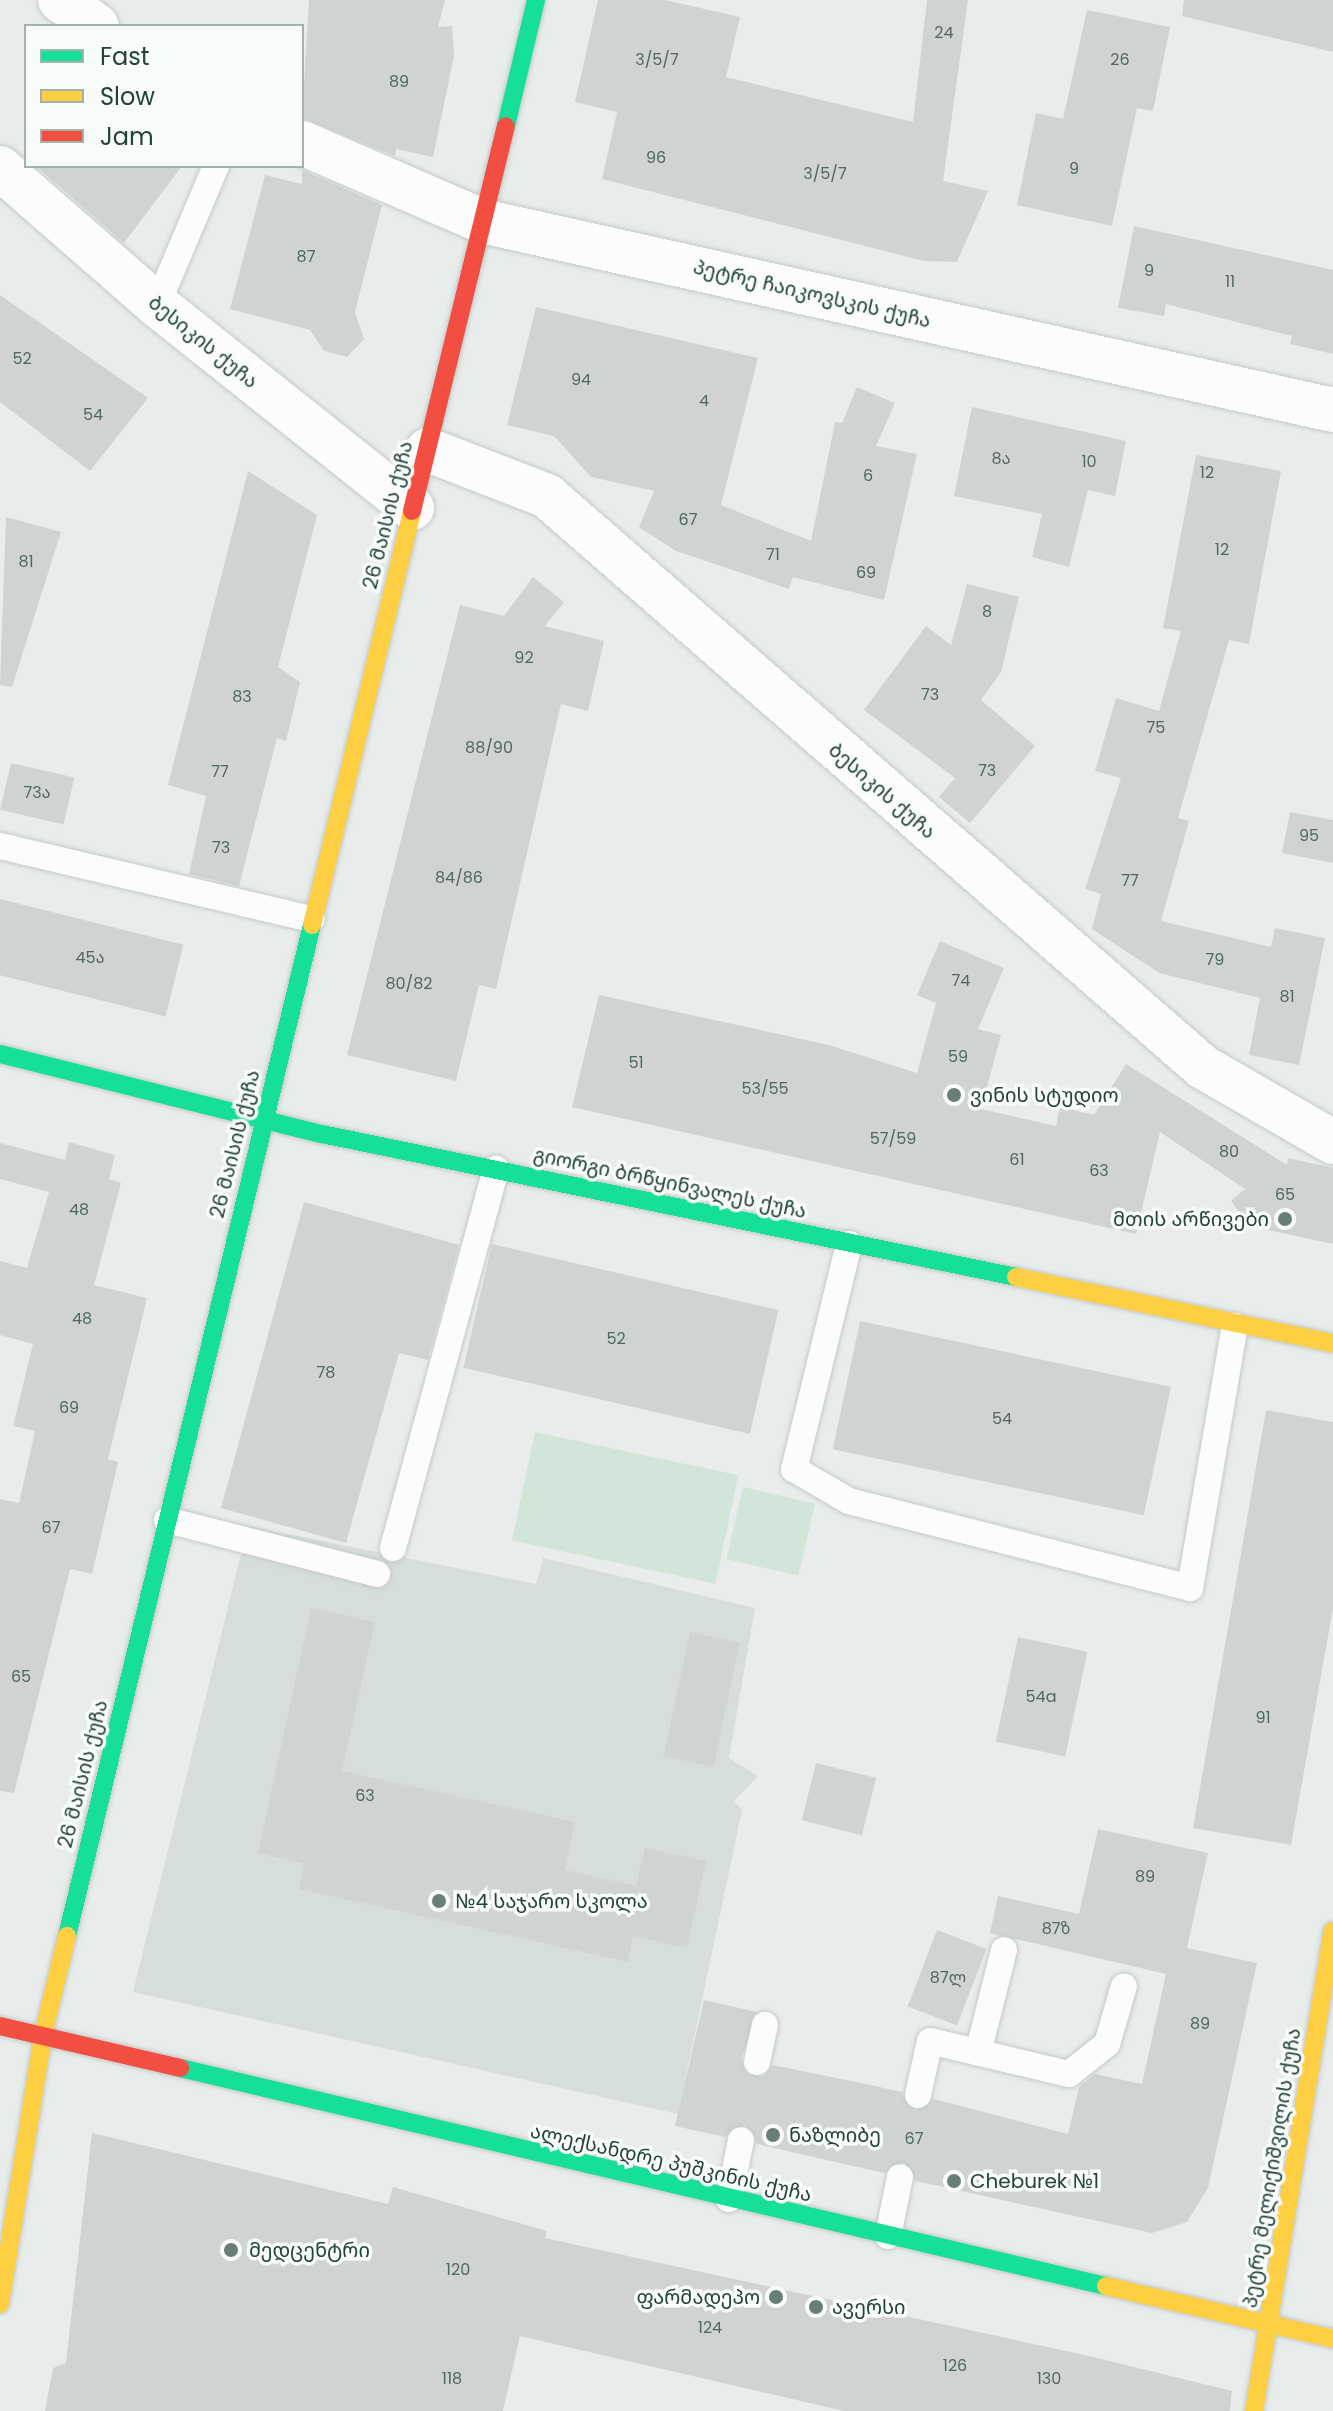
<!DOCTYPE html>
<meta charset="utf-8">
<style>
body{margin:0}
#map{position:relative;width:1333px;height:2411px;overflow:hidden;background:#e8edeb;font-family:Poppins,"Noto Sans Georgian",sans-serif}
div>[style]{position:absolute}
[style*='--x']{left:calc(var(--x)*1px);top:calc(var(--y)*1px);width:calc(var(--w)*1px);rotate:calc(var(--a)*1deg)}
.built>*{inset:0;background:#d6dedb}
.green>*{inset:0;background:#d1e6d8;transform-origin:0 0}
.building>*{inset:0;background:#cfd4d2;transform-origin:0 0}
.roads{filter:drop-shadow(0 0 2px #c5cac8) drop-shadow(0 0 2px #c5cac8)}
.lane>*{height:26px;margin:-13px;padding:0 13px;transform-origin:13px;border-radius:13px;background:#fcfcfc}
.street>*{height:44px;margin:-22px;padding:0 22px;transform-origin:22px;border-radius:22px;background:#fcfcfc}
.fast>*{height:18px;margin:-9px;padding:0 9px;transform-origin:9px;border-radius:9px;background:#16e098}
.slow>*{height:18px;margin:-9px;padding:0 9px;transform-origin:9px;border-radius:9px;background:#ffcf43}
.jam>*{height:18px;margin:-9px;padding:0 9px;transform-origin:9px;border-radius:9px;background:#f24e42}
.dots>*{width:22px;height:22px;translate:-50% -50%;box-sizing:border-box;border:4px solid #f7fbf9;border-radius:50%}
span{translate:-50% -50%;white-space:nowrap;text-align:center;line-height:1.15;-webkit-text-stroke:7px #f7fbf9;paint-order:stroke}
.number-label{font-size:16px;color:#506761}
.number-label span{-webkit-text-stroke-width:0}
.street-label{font-size:20px;color:#24423a}
.poi-label{font-size:20px;color:#24423a}
.left{translate:0 -50%;text-align:left}
.right{translate:-100% -50%;text-align:right}
.legend{position:absolute;left:24px;top:24px;width:280px;height:144px;box-sizing:border-box;background:#f7fbf9;border:2px solid #a3b1ad;margin:0;padding:10px 14px;list-style:none;font-size:24px;color:#24423a}
.legend li{display:flex;align-items:center;gap:16px;height:40px}
.legend b{width:40px;border:2px solid #a3b1ad}
</style>
<div id="map">
<div class="built">
<i style="clip-path:polygon(248px 1526px,536px 1584px,543px 1558px,755px 1608px,729px 1758px,758px 1776px,734px 1801px,742px 1810px,678px 2114px,133px 1992px)"></i>
</div>
<div class="green">
<i style="left:535px;top:1432px;width:208px;height:111px;rotate:12deg"></i>
<i style="left:743px;top:1487px;width:74px;height:74px;rotate:13deg"></i>
</div>
<div class="building">
<i style="clip-path:polygon(309px 0,445px 0,438px 27px,452px 26px,454px 56px,433px 157px,396px 149px,395px 156px,302px 118px)"></i>
<i style="clip-path:polygon(598px 0,665px 0,740px 17px,726px 77px,913px 122px,927px 0,968px 0,943px 181px,988px 191px,957px 262px,924px 261px,602px 179px,617px 112px,575px 102px)"></i>
<i style="clip-path:polygon(1184px 0,1333px 0,1333px 52px,1182px 16px)"></i>
<i style="clip-path:polygon(1087px 10px,1170px 27px,1153px 111px,1137px 108px,1112px 226px,1017px 205px,1036px 113px,1063px 119px)"></i>
<i style="clip-path:polygon(36px 166px,182px 166px,124px 243px)"></i>
<i style="clip-path:polygon(302px 170px,382px 205px,355px 312px,364px 339px,347px 357px,324px 351px,310px 330px,230px 309px,265px 175px,302px 184px)"></i>
<i style="clip-path:polygon(1134px 226px,1333px 270px,1333px 354px,1290px 344px,1292px 336px,1166px 304px,1164px 316px,1118px 308px)"></i>
<i style="clip-path:polygon(0 295px,148px 398px,90px 471px,0 402px)"></i>
<i style="clip-path:polygon(536px 307px,758px 358px,721px 505px,811px 541px,835px 422px,842px 423px,857px 387px,895px 403px,876px 446px,917px 454px,884px 600px,793px 577px,789px 589px,676px 551px,639px 527px,654px 491px,591px 477px,554px 436px,507px 425px)"></i>
<i style="clip-path:polygon(972px 407px,1126px 441px,1115px 496px,1088px 490px,1069px 567px,1032px 557px,1042px 514px,954px 496px)"></i>
<i style="clip-path:polygon(1196px 455px,1281px 471px,1249px 644px,1229px 640px,1178px 818px,1189px 821px,1161px 921px,1271px 947px,1275px 928px,1325px 938px,1299px 1065px,1249px 1055px,1260px 998px,1159px 973px,1092px 929px,1101px 894px,1085px 889px,1121px 778px,1095px 771px,1116px 698px,1159px 711px,1181px 631px,1163px 628px)"></i>
<i style="clip-path:polygon(248px 471px,317px 515px,278px 667px,300px 682px,286px 741px,277px 738px,239px 886px,189px 874px,206px 796px,168px 785px)"></i>
<i style="clip-path:polygon(6px 517px,61px 532px,12px 687px,0 685px)"></i>
<i style="clip-path:polygon(533px 577px,564px 602px,545px 626px,604px 641px,588px 711px,561px 704px,496px 989px,479px 985px,456px 1081px,347px 1055px,460px 605px,504px 616px)"></i>
<i style="clip-path:polygon(967px 584px,1019px 597px,1001px 672px,981px 700px,1035px 746px,970px 823px,939px 797px,955px 778px,864px 710px,926px 626px,951px 645px)"></i>
<i style="left:11px;top:763px;width:65px;height:48px;rotate:13deg"></i>
<i style="clip-path:polygon(1290px 812px,1333px 820px,1333px 863px,1282px 853px)"></i>
<i style="left:0;top:899px;width:189px;height:74px;rotate:14deg"></i>
<i style="clip-path:polygon(940px 941px,1004px 968px,978px 1029px,1001px 1035px,981px 1109px,1056px 1126px,1060px 1107px,1094px 1115px,1126px 1064px,1287px 1165px,1288px 1158px,1333px 1168px,1333px 1244px,1249px 1226px,1231px 1201px,1245px 1189px,1160px 1132px,1136px 1234px,572px 1107px,599px 995px,829px 1045px,917px 1073px,936px 1003px,917px 995px)"></i>
<i style="clip-path:polygon(69px 1142px,115px 1155px,109px 1179px,121px 1183px,94px 1285px,147px 1298px,108px 1459px,118px 1462px,92px 1574px,70px 1569px,14px 1793px,0 1791px,0 1499px,19px 1503px,35px 1431px,13px 1426px,33px 1344px,0 1335px,0 1261px,27px 1268px,49px 1192px,0 1179px,0 1143px,65px 1160px)"></i>
<i style="clip-path:polygon(304px 1202px,459px 1245px,428px 1360px,399px 1353px,346px 1543px,221px 1508px)"></i>
<i style="left:492px;top:1244px;width:294px;height:127px;rotate:13deg"></i>
<i style="left:860px;top:1321px;width:318px;height:131px;rotate:12deg"></i>
<i style="clip-path:polygon(1266px 1410px,1333px 1422px,1333px 1608px,1291px 1845px,1193px 1828px)"></i>
<i style="clip-path:polygon(311px 1608px,375px 1622px,342px 1771px,575px 1822px,565px 1870px,636px 1886px,645px 1848px,706px 1861px,687px 1948px,633px 1936px,628px 1962px,299px 1889px,304px 1864px,258px 1853px)"></i>
<i style="left:690px;top:1632px;width:51px;height:127px;rotate:12deg"></i>
<i style="left:1018px;top:1637px;width:71px;height:107px;rotate:12deg"></i>
<i style="left:816px;top:1763px;width:62px;height:59px;rotate:14deg"></i>
<i style="clip-path:polygon(1098px 1829px,1208px 1853px,1187px 1948px,1257px 1963px,1208px 2188px,1187px 2222px,1152px 2233px,916px 2181px,904px 2162px,884px 2173px,757px 2144px,745px 2125px,725px 2137px,675px 2126px,704px 2000px,757px 2012px,741px 2059px,747px 2074px,763px 2077px,773px 2065px,861px 2083px,902px 2092px,915px 2111px,934px 2099px,1068px 2134px,1079px 2087px,1095px 2074px,1142px 2084px,1166px 1974px,990px 1933px,998px 1896px,1079px 1914px)"></i>
<i style="left:937px;top:1930px;width:53px;height:82px;rotate:21deg"></i>
<i style="clip-path:polygon(92px 2133px,388px 2204px,393px 2187px,547px 2231px,545px 2238px,1089px 2356px,1232px 2391px,1230px 2411px,844px 2411px,520px 2336px,503px 2411px,45px 2411px,53px 2368px,66px 2363px)"></i>
</div>
<div class="roads">
<div class="lane">
<i style="--x:157;--y:305;--w:151;--a:-67"></i>
<i style="--x:0;--y:846;--w:320;--a:13.2"></i>
<i style="--x:849;--y:1244;--w:232;--a:103.7"></i>
<i style="--x:794;--y:1469;--w:64;--a:30.2"></i>
<i style="--x:849;--y:1501;--w:352;--a:14.3"></i>
<i style="--x:1190;--y:1588;--w:266;--a:-80.3"></i>
<i style="--x:167;--y:1520;--w:217;--a:14.4"></i>
<i style="--x:393;--y:1548;--w:393;--a:-74.8"></i>
<i style="--x:978;--y:2053;--w:106;--a:-75.8"></i>
<i style="--x:757;--y:2062;--w:38;--a:-78"></i>
<i style="--x:918;--y:2095;--w:55;--a:-77.5"></i>
<i style="--x:930;--y:2041;--w:143;--a:13.4"></i>
<i style="--x:1069;--y:2074;--w:48;--a:-38.3"></i>
<i style="--x:1107;--y:2044;--w:60;--a:-73.7"></i>
<i style="--x:729;--y:2199;--w:60;--a:-78.5"></i>
<i style="--x:888;--y:2236;--w:60;--a:-78.5"></i>
</div>
<div class="street">
<i style="--x:60;--y:0;--w:45;--a:35.1"></i>
<i style="--x:302;--y:143;--w:196;--a:23.4"></i>
<i style="--x:482;--y:221;--w:872;--a:12.52"></i>
<i style="--x:0;--y:168;--w:208;--a:41.1"></i>
<i style="--x:157;--y:305;--w:326;--a:38.5"></i>
<i style="--x:428;--y:450;--w:128;--a:21.1"></i>
<i style="--x:547;--y:496;--w:870;--a:41.04"></i>
<i style="--x:1203;--y:1067;--w:150;--a:30"></i>
</div>
<div class="fast">
<i style="--x:506;--y:126;--w:130;--a:-76.6"></i>
<i style="--x:0;--y:1054;--w:332;--a:14"></i>
<i style="--x:322;--y:1134;--w:709;--a:11.64"></i>
<i style="--x:67;--y:1936;--w:1040;--a:-76.38"></i>
<i style="--x:180;--y:2068;--w:951;--a:13.25"></i>
</div>
<div class="slow">
<i style="--x:312;--y:925;--w:426;--a:-76.4"></i>
<i style="--x:1016;--y:1277;--w:324;--a:11.8"></i>
<i style="--x:1106;--y:2286;--w:233;--a:13.1"></i>
<i style="--x:0;--y:2304;--w:272;--a:-80.9"></i>
<i style="--x:43;--y:2035;--w:102;--a:-76.4"></i>
<i style="--x:1254;--y:2411;--w:486;--a:-80.7"></i>
</div>
<div class="jam">
<i style="--x:412;--y:511;--w:396;--a:-76.3"></i>
<i style="--x:0;--y:2026;--w:185;--a:13.1"></i>
</div>
</div>
<div class="dots">
<i style="left:954px;top:1095px;background:#697e78"></i>
<i style="left:1285px;top:1219px;background:#697e78"></i>
<i style="left:439px;top:1901px;background:#697e78"></i>
<i style="left:773px;top:2135px;background:#697e78"></i>
<i style="left:954px;top:2181px;background:#697e78"></i>
<i style="left:231px;top:2250px;background:#697e78"></i>
<i style="left:776px;top:2297px;background:#697e78"></i>
<i style="left:816px;top:2307px;background:#697e78"></i>
</div>
<div class="number-label">
<span style="left:944px;top:33px">24</span>
<span style="left:657px;top:60px">3/5/7</span>
<span style="left:1120px;top:60px">26</span>
<span style="left:399px;top:82px">89</span>
<span style="left:656px;top:158px">96</span>
<span style="left:1074px;top:169px">9</span>
<span style="left:825px;top:174px">3/5/7</span>
<span style="left:306px;top:257px">87</span>
<span style="left:1149px;top:271px">9</span>
<span style="left:1230px;top:282px">11</span>
<span style="left:22px;top:359px">52</span>
<span style="left:581px;top:380px">94</span>
<span style="left:704px;top:401px">4</span>
<span style="left:93px;top:415px">54</span>
<span style="left:1001px;top:459px">8ა</span>
<span style="left:1089px;top:462px">10</span>
<span style="left:1207px;top:473px">12</span>
<span style="left:868px;top:476px">6</span>
<span style="left:688px;top:520px">67</span>
<span style="left:1222px;top:550px">12</span>
<span style="left:773px;top:555px">71</span>
<span style="left:26px;top:562px">81</span>
<span style="left:866px;top:573px">69</span>
<span style="left:987px;top:612px">8</span>
<span style="left:524px;top:658px">92</span>
<span style="left:930px;top:695px">73</span>
<span style="left:242px;top:697px">83</span>
<span style="left:1156px;top:728px">75</span>
<span style="left:489px;top:748px">88/90</span>
<span style="left:987px;top:771px">73</span>
<span style="left:220px;top:772px">77</span>
<span style="left:37px;top:793px">73ა</span>
<span style="left:1309px;top:836px">95</span>
<span style="left:221px;top:848px">73</span>
<span style="left:459px;top:878px">84/86</span>
<span style="left:1130px;top:881px">77</span>
<span style="left:90px;top:958px">45ა</span>
<span style="left:1215px;top:960px">79</span>
<span style="left:961px;top:981px">74</span>
<span style="left:409px;top:984px">80/82</span>
<span style="left:1287px;top:997px">81</span>
<span style="left:958px;top:1057px">59</span>
<span style="left:636px;top:1063px">51</span>
<span style="left:765px;top:1089px">53/55</span>
<span style="left:893px;top:1139px">57/59</span>
<span style="left:1229px;top:1152px">80</span>
<span style="left:1017px;top:1160px">61</span>
<span style="left:1099px;top:1171px">63</span>
<span style="left:1285px;top:1195px">65</span>
<span style="left:79px;top:1210px">48</span>
<span style="left:82px;top:1319px">48</span>
<span style="left:616px;top:1339px">52</span>
<span style="left:326px;top:1373px">78</span>
<span style="left:69px;top:1408px">69</span>
<span style="left:1002px;top:1419px">54</span>
<span style="left:51px;top:1528px">67</span>
<span style="left:21px;top:1677px">65</span>
<span style="left:1041px;top:1697px">54a</span>
<span style="left:1263px;top:1718px">91</span>
<span style="left:365px;top:1796px">63</span>
<span style="left:1145px;top:1877px">89</span>
<span style="left:1056px;top:1929px">87ზ</span>
<span style="left:948px;top:1978px">87ლ</span>
<span style="left:1200px;top:2024px">89</span>
<span style="left:914px;top:2139px">67</span>
<span style="left:458px;top:2270px">120</span>
<span style="left:710px;top:2328px">124</span>
<span style="left:955px;top:2366px">126</span>
<span style="left:452px;top:2379px">118</span>
<span style="left:1049px;top:2379px">130</span>
</div>
<div class="street-label">
<span style="left:812px;top:294px;rotate:13deg">პეტრე ჩაიკოვსკის ქუჩა</span>
<span style="left:203px;top:342px;rotate:39deg">ბესიკის ქუჩა</span>
<span style="left:388px;top:515px;rotate:-76deg">26 მაისის ქუჩა</span>
<span style="left:882px;top:791px;rotate:41deg">ბესიკის ქუჩა</span>
<span style="left:235px;top:1144px;rotate:-76deg">26 მაისის ქუჩა</span>
<span style="left:670px;top:1183px;rotate:12deg">გიორგი ბრწყინვალეს ქუჩა</span>
<span style="left:83px;top:1774px;rotate:-76deg">26 მაისის ქუჩა</span>
<span style="left:671px;top:2163px;rotate:13deg">ალექსანდრე პუშკინის ქუჩა</span>
<span style="left:1272px;top:2168px;rotate:-81deg">პეტრე მელიქიშვილის ქუჩა</span>
</div>
<div class="poi-label">
<span class="left" style="left:970px;top:1095px">ვინის სტუდიო</span>
<span class="right" style="left:1269px;top:1219px">მთის არწივები</span>
<span class="left" style="left:455px;top:1901px">№4 საჯარო სკოლა</span>
<span class="left" style="left:789px;top:2135px">ნაზლიბე</span>
<span class="left" style="left:970px;top:2181px">Cheburek №1</span>
<span class="left" style="left:249px;top:2250px">მედცენტრი</span>
<span class="right" style="left:760px;top:2297px">ფარმადეპო</span>
<span class="left" style="left:832px;top:2307px">ავერსი</span>
</div>
<ul class="legend">
<li><b style="height:10px;background:#16e098"></b>Fast</li>
<li><b style="height:10px;background:#ffcf43"></b>Slow</li>
<li><b style="height:10px;background:#f24e42"></b>Jam</li>
</ul>
</div>
